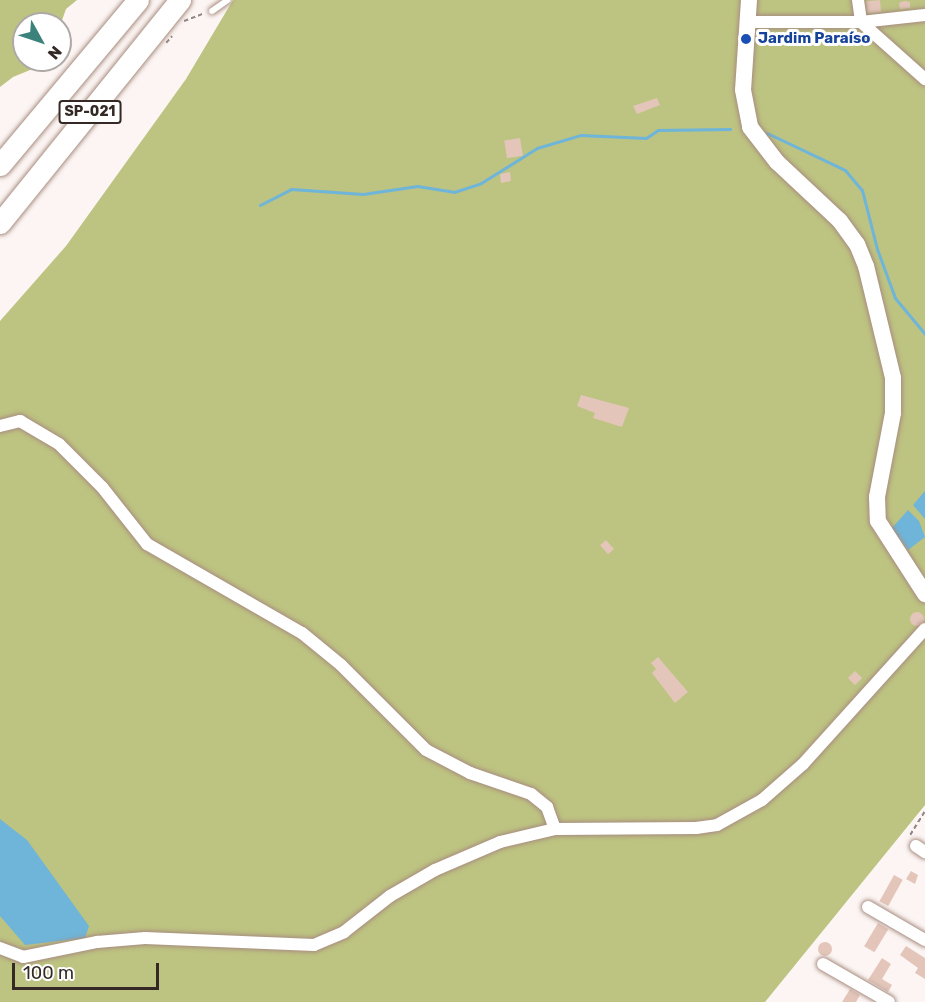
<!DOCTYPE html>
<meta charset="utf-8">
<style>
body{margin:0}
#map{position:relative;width:925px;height:1002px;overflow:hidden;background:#fcf5f3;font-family:Rubik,sans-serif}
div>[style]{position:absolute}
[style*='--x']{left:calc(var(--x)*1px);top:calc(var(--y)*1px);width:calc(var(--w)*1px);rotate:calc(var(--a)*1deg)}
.forest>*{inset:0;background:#bdc380}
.water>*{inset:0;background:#6eb5d9}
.stream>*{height:3px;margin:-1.5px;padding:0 1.5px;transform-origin:1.5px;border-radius:1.5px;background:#6eb5d9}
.building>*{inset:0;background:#e3c6b9;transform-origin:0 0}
.round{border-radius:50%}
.path>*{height:1.5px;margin-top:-0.75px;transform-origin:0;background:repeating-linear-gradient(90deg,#908683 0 4.5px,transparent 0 7.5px)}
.roads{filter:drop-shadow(0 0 2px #a88d81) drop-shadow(0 0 2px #a88d81)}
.service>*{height:6px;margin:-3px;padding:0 3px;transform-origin:3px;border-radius:3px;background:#fff}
.minor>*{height:12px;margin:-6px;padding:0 6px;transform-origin:6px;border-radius:6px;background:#fff}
.secondary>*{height:16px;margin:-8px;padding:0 8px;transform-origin:8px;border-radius:8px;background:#fff}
.motorway>*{height:21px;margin:-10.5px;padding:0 10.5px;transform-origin:10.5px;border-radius:10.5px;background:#fff}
.dots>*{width:16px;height:16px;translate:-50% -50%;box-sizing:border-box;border:3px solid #fff;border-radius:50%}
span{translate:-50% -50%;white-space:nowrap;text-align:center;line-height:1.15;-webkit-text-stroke:6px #fff;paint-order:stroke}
.shield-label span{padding:2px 4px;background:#fff;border:2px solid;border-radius:4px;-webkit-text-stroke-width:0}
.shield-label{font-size:14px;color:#342924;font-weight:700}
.transit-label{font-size:15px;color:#164399;font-weight:700}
.left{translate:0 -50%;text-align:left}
.north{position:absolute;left:12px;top:12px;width:60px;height:60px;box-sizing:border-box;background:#fff;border:2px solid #aea9a7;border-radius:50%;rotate:130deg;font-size:16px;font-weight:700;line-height:24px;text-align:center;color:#342924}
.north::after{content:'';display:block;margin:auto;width:21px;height:27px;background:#3b827a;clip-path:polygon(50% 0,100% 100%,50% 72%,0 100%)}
.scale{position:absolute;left:12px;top:963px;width:147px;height:27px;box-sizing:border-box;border:3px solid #342924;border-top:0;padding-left:8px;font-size:18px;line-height:21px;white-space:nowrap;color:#342924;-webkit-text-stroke:4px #fff;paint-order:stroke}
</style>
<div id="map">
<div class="forest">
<i style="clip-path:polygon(0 0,77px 0,66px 9px,60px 26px,24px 24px,24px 60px,49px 60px,47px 63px,13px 77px,0 87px)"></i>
<i style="clip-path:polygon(233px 0,925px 0,925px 805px,765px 1002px,0 1002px,0 321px,66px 246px,186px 79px)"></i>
</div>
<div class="water">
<i style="clip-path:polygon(925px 491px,925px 519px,913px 505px)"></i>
<i style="clip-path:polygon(908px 510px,919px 521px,925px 537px,908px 550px,892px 528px)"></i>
<i style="clip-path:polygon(0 819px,27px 840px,89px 926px,85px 938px,25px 945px,0 916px)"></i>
</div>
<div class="stream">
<i style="--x:767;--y:133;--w:86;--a:25.4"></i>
<i style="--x:845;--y:170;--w:26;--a:50"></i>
<i style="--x:862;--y:190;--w:61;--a:75.7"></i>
<i style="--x:877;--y:249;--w:52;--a:69.8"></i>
<i style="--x:895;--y:298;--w:47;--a:50.2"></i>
<i style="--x:260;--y:205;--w:35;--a:-27"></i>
<i style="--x:291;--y:189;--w:72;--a:4"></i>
<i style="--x:363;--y:194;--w:55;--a:-8.4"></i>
<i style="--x:417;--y:186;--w:37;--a:9"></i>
<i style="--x:454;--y:192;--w:28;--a:-18"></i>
<i style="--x:481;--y:183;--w:66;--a:-32"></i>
<i style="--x:537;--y:148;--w:46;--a:-16.5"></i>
<i style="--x:581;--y:135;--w:65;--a:2.6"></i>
<i style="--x:646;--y:138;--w:14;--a:-34"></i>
<i style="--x:658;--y:130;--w:72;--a:-0.8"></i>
</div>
<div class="building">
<i style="left:880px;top:0;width:12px;height:14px;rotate:85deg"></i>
<i style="clip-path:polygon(904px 1px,910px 2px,910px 8px,900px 9px,899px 3px)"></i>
<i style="clip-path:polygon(657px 98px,660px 105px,637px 114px,633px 106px)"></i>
<i style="left:520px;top:138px;width:18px;height:16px;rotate:81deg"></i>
<i style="clip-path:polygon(510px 172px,511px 181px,501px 183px,500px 174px)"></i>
<i style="clip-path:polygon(581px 395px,629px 408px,622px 427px,593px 418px,595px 413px,577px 406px)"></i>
<i style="left:606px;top:540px;width:12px;height:8px;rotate:48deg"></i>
<i class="round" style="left:910px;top:612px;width:14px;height:14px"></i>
<i style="clip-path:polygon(658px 657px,688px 692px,675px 703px,652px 673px,656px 669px,651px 663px)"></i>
<i style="left:855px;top:671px;width:10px;height:10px;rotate:45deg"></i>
<i style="clip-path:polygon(911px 871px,918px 875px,915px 884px,906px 879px)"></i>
<i style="left:894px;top:875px;width:10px;height:30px;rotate:29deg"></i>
<i style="left:878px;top:923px;width:12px;height:27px;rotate:31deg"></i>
<i class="round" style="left:818px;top:942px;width:14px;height:14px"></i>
<i style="clip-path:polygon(906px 946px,925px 958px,925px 979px,915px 973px,918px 968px,900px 955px)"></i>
<i style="clip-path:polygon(882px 958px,891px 964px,882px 979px,892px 985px,888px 992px,868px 980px)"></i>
<i style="clip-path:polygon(850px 989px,860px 995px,856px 1002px,842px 1002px)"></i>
</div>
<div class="path">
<i style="--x:184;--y:21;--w:22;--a:-21"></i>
<i style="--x:166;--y:43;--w:9;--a:-49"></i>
<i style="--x:910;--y:835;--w:28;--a:-58"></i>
</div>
<div class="roads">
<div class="service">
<i style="--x:212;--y:11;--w:19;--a:-35"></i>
</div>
<div class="minor">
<i style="--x:858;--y:0;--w:22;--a:82"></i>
<i style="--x:861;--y:22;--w:86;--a:41.7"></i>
<i style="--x:747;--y:22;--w:114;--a:0"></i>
<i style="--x:861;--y:22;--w:64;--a:-6.2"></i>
<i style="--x:0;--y:426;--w:21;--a:-14"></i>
<i style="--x:20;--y:421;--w:45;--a:30.5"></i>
<i style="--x:59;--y:444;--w:61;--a:45"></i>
<i style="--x:102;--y:487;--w:73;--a:51.7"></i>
<i style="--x:147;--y:544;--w:179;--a:29.9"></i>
<i style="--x:302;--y:633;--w:50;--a:39.4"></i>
<i style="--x:341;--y:665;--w:120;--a:45"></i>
<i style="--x:426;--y:750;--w:50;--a:27.6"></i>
<i style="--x:470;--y:773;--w:65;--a:19"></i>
<i style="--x:531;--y:794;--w:21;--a:39"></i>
<i style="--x:547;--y:807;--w:23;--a:70"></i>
<i style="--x:916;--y:846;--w:11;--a:34"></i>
<i style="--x:868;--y:907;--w:66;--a:30.1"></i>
<i style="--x:0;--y:948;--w:25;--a:21"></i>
<i style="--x:23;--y:957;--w:76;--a:-11.5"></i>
<i style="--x:97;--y:942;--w:48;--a:-4.8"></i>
<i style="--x:145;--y:938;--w:169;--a:2.4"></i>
<i style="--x:314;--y:945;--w:33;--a:-23"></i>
<i style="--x:344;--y:932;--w:58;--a:-38"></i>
<i style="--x:390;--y:896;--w:52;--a:-30"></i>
<i style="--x:435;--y:870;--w:71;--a:-23.3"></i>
<i style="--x:500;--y:842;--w:57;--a:-13.3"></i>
<i style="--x:555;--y:829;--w:141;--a:-0.4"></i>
<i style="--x:696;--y:828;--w:21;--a:-8"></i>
<i style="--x:717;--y:825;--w:51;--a:-29.1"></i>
<i style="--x:762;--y:800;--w:55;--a:-41.3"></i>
<i style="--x:803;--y:764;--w:182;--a:-47.9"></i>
<i style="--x:823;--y:964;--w:76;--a:29.9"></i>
</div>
<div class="secondary">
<i style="--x:749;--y:0;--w:90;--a:93.8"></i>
<i style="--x:743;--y:90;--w:38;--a:79"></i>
<i style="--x:750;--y:127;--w:44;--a:52.4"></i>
<i style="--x:777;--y:162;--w:86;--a:43.1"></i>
<i style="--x:840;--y:221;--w:29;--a:54"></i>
<i style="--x:857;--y:244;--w:24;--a:68"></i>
<i style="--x:866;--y:266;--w:115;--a:76.4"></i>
<i style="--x:893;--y:378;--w:35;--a:90"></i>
<i style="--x:893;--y:413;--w:86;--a:100.8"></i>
<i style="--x:877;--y:497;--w:24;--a:88"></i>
<i style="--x:878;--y:521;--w:87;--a:57.2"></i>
</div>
<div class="motorway">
<i style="--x:0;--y:165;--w:215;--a:-50.1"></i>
<i style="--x:0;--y:223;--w:287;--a:-51.1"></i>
</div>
</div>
<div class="dots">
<i style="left:746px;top:39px;background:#1a4fb4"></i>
</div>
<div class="shield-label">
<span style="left:90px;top:112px">SP-021</span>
</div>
<div class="transit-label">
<span class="left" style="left:758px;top:39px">Jardim Paraíso</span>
</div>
<div class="north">N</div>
<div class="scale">100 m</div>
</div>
